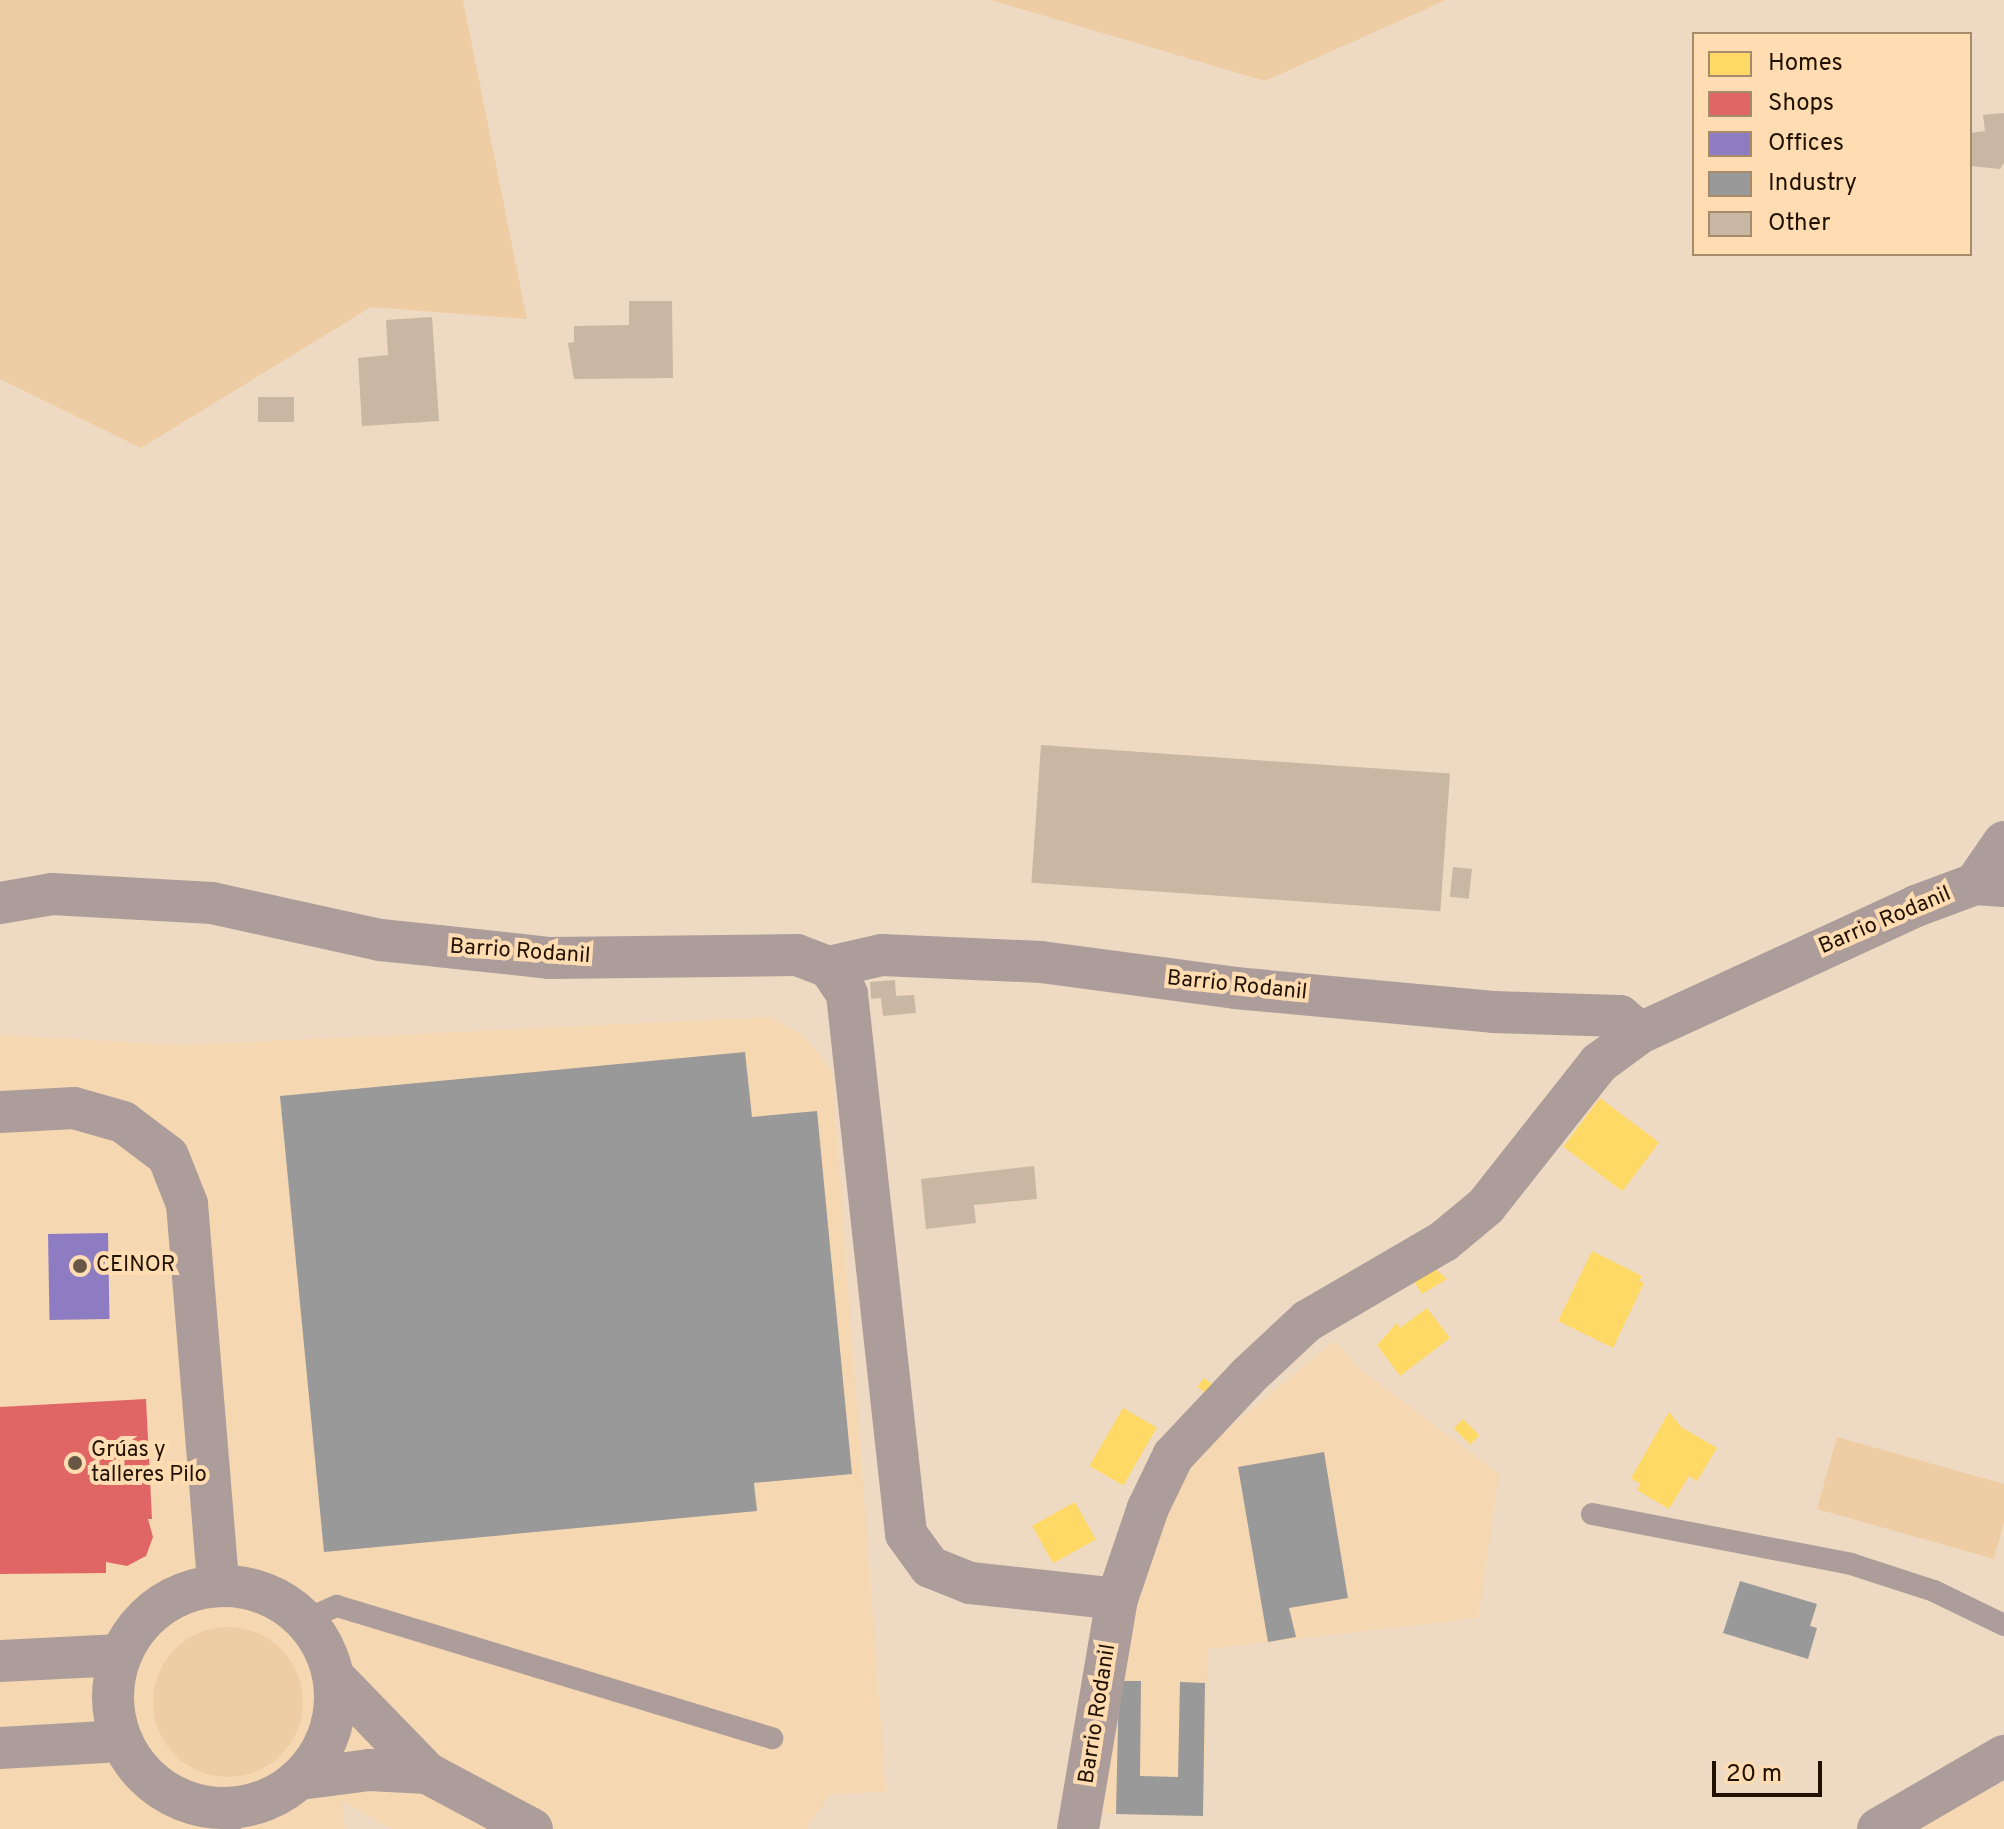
<!DOCTYPE html>
<meta charset="utf-8">
<style>
body{margin:0}
#map{position:relative;width:2004px;height:1829px;overflow:hidden;background:#eedac2;font-family:Overpass,sans-serif}
div>[style]{position:absolute}
[style*='--x']{left:calc(var(--x)*1px);top:calc(var(--y)*1px);width:calc(var(--w)*1px);rotate:calc(var(--a)*1deg)}
.built>*{inset:0;background:#f5d7b2}
.green>*{inset:0;background:#efcda4}
.round{border-radius:50%}
.homes>*{inset:0;background:#ffd966;transform-origin:0 0}
.shops>*{inset:0;background:#e06666}
.offices>*{inset:0;background:#8e7cc3;transform-origin:0 0}
.industry>*{inset:0;background:#999}
.building>*{inset:0;background:#c8b7a2;transform-origin:0 0}
.lane>*{height:22px;margin:-11px;padding:0 11px;transform-origin:11px;border-radius:11px;background:#ad9d9a}
.street>*{height:42px;margin:-21px;padding:0 21px;transform-origin:21px;border-radius:21px;background:#ad9d9a}
.street>.ring{margin:-21px;padding:0;box-sizing:content-box;background:none;border:42px solid #ad9d9a;border-radius:50%}
.dots>*{width:22px;height:22px;translate:-50% -50%;box-sizing:border-box;border:4px solid #ffdcb1;border-radius:50%}
span{translate:-50% -50%;white-space:nowrap;text-align:center;line-height:1.15;-webkit-text-stroke:8px #ffdcb1;paint-order:stroke}
.street-label{font-size:22px;color:#201100}
.poi-label{font-size:22px;color:#201100}
.left{translate:0 -50%;text-align:left}
.legend{position:absolute;left:1692px;top:32px;width:280px;height:224px;box-sizing:border-box;background:#ffdcb1;border:2px solid #a68b6a;margin:0;padding:10px 14px;list-style:none;font-size:24px;color:#201100}
.legend li{display:flex;align-items:center;gap:16px;height:40px}
.legend b{width:40px;border:2px solid #a68b6a}
.scale{position:absolute;left:1712px;top:1761px;width:110px;height:36px;box-sizing:border-box;border:4px solid #201100;border-top:0;padding-left:10px;font-size:24px;line-height:28px;white-space:nowrap;color:#201100;-webkit-text-stroke:6px #ffdcb1;paint-order:stroke}
</style>
<div id="map">
<div class="built">
<i style="clip-path:polygon(770px 1017px,804px 1036px,832px 1071px,886px 1792px,830px 1794px,806px 1829px,392px 1829px,342px 1801px,345px 1829px,0 1829px,0 1035px,185px 1045px)"></i>
<i style="clip-path:polygon(1335px 1340px,1359px 1368px,1499px 1474px,1478px 1618px,1208px 1649px,1203px 1816px,1103px 1814px,1119px 1681px,1140px 1582px,1176px 1479px,1212px 1442px)"></i>
<i style="clip-path:polygon(2004px 1782px,2004px 1829px,1917px 1829px,1970px 1799px)"></i>
</div>
<div class="green">
<i style="clip-path:polygon(0 0,463px 0,527px 319px,371px 307px,141px 448px,0 379px)"></i>
<i style="clip-path:polygon(991px 0,1446px 0,1265px 81px)"></i>
<i style="clip-path:polygon(1837px 1437px,2004px 1484px,2004px 1522px,1994px 1559px,1817px 1509px)"></i>
<i class="round" style="left:153px;top:1627px;width:150px;height:150px"></i>
</div>
<div class="homes">
<i style="left:1600px;top:1098px;width:74px;height:61px;rotate:37deg"></i>
<i style="clip-path:polygon(1592px 1251px,1642px 1276px,1639px 1281px,1644px 1283px,1613px 1348px,1558px 1321px)"></i>
<i style="clip-path:polygon(1431px 1265px,1447px 1279px,1422px 1294px,1411px 1276px)"></i>
<i style="clip-path:polygon(1427px 1308px,1450px 1338px,1400px 1376px,1377px 1345px,1397px 1323px,1400px 1328px)"></i>
<i style="left:1204px;top:1378px;width:15px;height:11px;rotate:37deg"></i>
<i style="left:1123px;top:1408px;width:39px;height:67px;rotate:30deg"></i>
<i style="clip-path:polygon(1669px 1412px,1681px 1427px,1717px 1448px,1697px 1481px,1689px 1476px,1669px 1509px,1637px 1490px,1640px 1484px,1631px 1478px)"></i>
<i style="left:1463px;top:1419px;width:23px;height:13px;rotate:45deg"></i>
<i style="left:1075px;top:1502px;width:43px;height:49px;rotate:61deg"></i>
</div>
<div class="shops">
<i style="clip-path:polygon(146px 1399px,152px 1519px,148px 1519px,153px 1537px,146px 1556px,127px 1566px,106px 1562px,106px 1573px,0 1574px,0 1407px)"></i>
</div>
<div class="offices">
<i style="left:108px;top:1233px;width:86px;height:60px;rotate:89deg"></i>
</div>
<div class="industry">
<i style="clip-path:polygon(745px 1052px,752px 1117px,817px 1111px,852px 1474px,754px 1483px,757px 1511px,324px 1552px,280px 1096px)"></i>
<i style="clip-path:polygon(1324px 1452px,1348px 1598px,1289px 1608px,1296px 1637px,1268px 1642px,1238px 1467px)"></i>
<i style="clip-path:polygon(1740px 1581px,1817px 1604px,1810px 1626px,1817px 1628px,1808px 1659px,1723px 1633px)"></i>
<i style="clip-path:polygon(1119px 1681px,1141px 1681px,1140px 1776px,1178px 1777px,1180px 1682px,1205px 1683px,1203px 1816px,1116px 1814px)"></i>
</div>
<div class="building">
<i style="clip-path:polygon(2004px 113px,2004px 163px,2000px 169px,1970px 166px,1970px 133px,1985px 131px,1983px 115px)"></i>
<i style="clip-path:polygon(629px 301px,672px 301px,673px 378px,574px 379px,568px 343px,574px 342px,574px 326px,629px 325px)"></i>
<i style="clip-path:polygon(432px 317px,439px 421px,362px 426px,358px 358px,388px 355px,386px 320px)"></i>
<i style="left:258px;top:397px;width:36px;height:25px"></i>
<i style="left:1041px;top:745px;width:410px;height:138px;rotate:4deg"></i>
<i style="left:1453px;top:867px;width:19px;height:30px;rotate:6deg"></i>
<i style="clip-path:polygon(895px 980px,896px 996px,914px 995px,916px 1013px,883px 1016px,881px 998px,871px 999px,870px 982px)"></i>
<i style="clip-path:polygon(1034px 1166px,1037px 1199px,974px 1205px,976px 1223px,926px 1229px,921px 1179px)"></i>
</div>
<div class="lane">
<i style="--x:1592;--y:1514;--w:264;--a:10.9"></i>
<i style="--x:1851;--y:1564;--w:87;--a:18"></i>
<i style="--x:1934;--y:1591;--w:78;--a:25.9"></i>
<i style="--x:305;--y:1620;--w:35;--a:-24"></i>
<i style="--x:337;--y:1606;--w:455;--a:16.9"></i>
<i style="--x:229;--y:1808;--w:21;--a:87"></i>
</div>
<div class="street">
<i style="--x:1975;--y:884;--w:51;--a:-55.4"></i>
<i style="--x:0;--y:903;--w:53;--a:-9.8"></i>
<i style="--x:52;--y:894;--w:160;--a:3.2"></i>
<i style="--x:212;--y:903;--w:172;--a:12.4"></i>
<i style="--x:380;--y:940;--w:58;--a:5.9"></i>
<i style="--x:438;--y:946;--w:113;--a:6.1"></i>
<i style="--x:550;--y:958;--w:247;--a:-0.7"></i>
<i style="--x:797;--y:955;--w:34;--a:21"></i>
<i style="--x:829;--y:967;--w:32;--a:56"></i>
<i style="--x:847;--y:994;--w:543;--a:83.76"></i>
<i style="--x:906;--y:1534;--w:41;--a:54"></i>
<i style="--x:930;--y:1567;--w:43;--a:21.8"></i>
<i style="--x:970;--y:1583;--w:148;--a:6.2"></i>
<i style="--x:829;--y:967;--w:54;--a:-12.8"></i>
<i style="--x:882;--y:955;--w:159;--a:2.5"></i>
<i style="--x:1041;--y:962;--w:196;--a:7.6"></i>
<i style="--x:1235;--y:988;--w:259;--a:5.3"></i>
<i style="--x:1493;--y:1012;--w:127;--a:1.8"></i>
<i style="--x:1620;--y:1016;--w:26;--a:40"></i>
<i style="--x:0;--y:1112;--w:74;--a:-3.1"></i>
<i style="--x:74;--y:1108;--w:51;--a:15.9"></i>
<i style="--x:123;--y:1122;--w:56;--a:37.1"></i>
<i style="--x:168;--y:1156;--w:52;--a:68.4"></i>
<i style="--x:187;--y:1204;--w:382;--a:85.3"></i>
<i class="ring" style="left:113px;top:1586px;width:180px;height:180px"></i>
<i style="--x:0;--y:1661;--w:120;--a:-2.9"></i>
<i style="--x:334;--y:1677;--w:134;--a:45.9"></i>
<i style="--x:427;--y:1773;--w:119;--a:28.1"></i>
<i style="--x:0;--y:1748;--w:121;--a:-3.3"></i>
<i style="--x:300;--y:1779;--w:70;--a:-7.4"></i>
<i style="--x:369;--y:1770;--w:58;--a:3"></i>
<i style="--x:1078;--y:1829;--w:233;--a:-80.4"></i>
<i style="--x:1117;--y:1599;--w:96;--a:-71.2"></i>
<i style="--x:1148;--y:1508;--w:58;--a:-64.3"></i>
<i style="--x:1173;--y:1456;--w:110;--a:-46.8"></i>
<i style="--x:1248;--y:1376;--w:81;--a:-43"></i>
<i style="--x:1307;--y:1321;--w:159;--a:-30.3"></i>
<i style="--x:1444;--y:1241;--w:55;--a:-39.8"></i>
<i style="--x:1486;--y:1206;--w:182;--a:-51.7"></i>
<i style="--x:1599;--y:1063;--w:51;--a:-36.2"></i>
<i style="--x:1640;--y:1033;--w:304;--a:-24.7"></i>
<i style="--x:1916;--y:906;--w:63;--a:-20.4"></i>
<i style="--x:1975;--y:884;--w:29;--a:4"></i>
<i style="--x:1878;--y:1829;--w:146;--a:-30.1"></i>
</div>
<div class="dots">
<i style="left:80px;top:1266px;background:#685744"></i>
<i style="left:75px;top:1463px;background:#685744"></i>
</div>
<div class="street-label">
<span style="left:1885px;top:921px;rotate:-23deg">Barrio Rodanil</span>
<span style="left:520px;top:952px;rotate:4deg">Barrio Rodanil</span>
<span style="left:1237px;top:986px;rotate:6deg">Barrio Rodanil</span>
<span style="left:1098px;top:1714px;rotate:-81deg">Barrio Rodanil</span>
</div>
<div class="poi-label">
<span class="left" style="left:96px;top:1266px">CEINOR</span>
<span class="left" style="left:91px;top:1463px">Grúas y<br>talleres Pilo</span>
</div>
<ul class="legend">
<li><b style="height:22px;background:#ffd966"></b>Homes</li>
<li><b style="height:22px;background:#e06666"></b>Shops</li>
<li><b style="height:22px;background:#8e7cc3"></b>Offices</li>
<li><b style="height:22px;background:#999"></b>Industry</li>
<li><b style="height:22px;background:#c8b7a2"></b>Other</li>
</ul>
<div class="scale">20 m</div>
</div>
